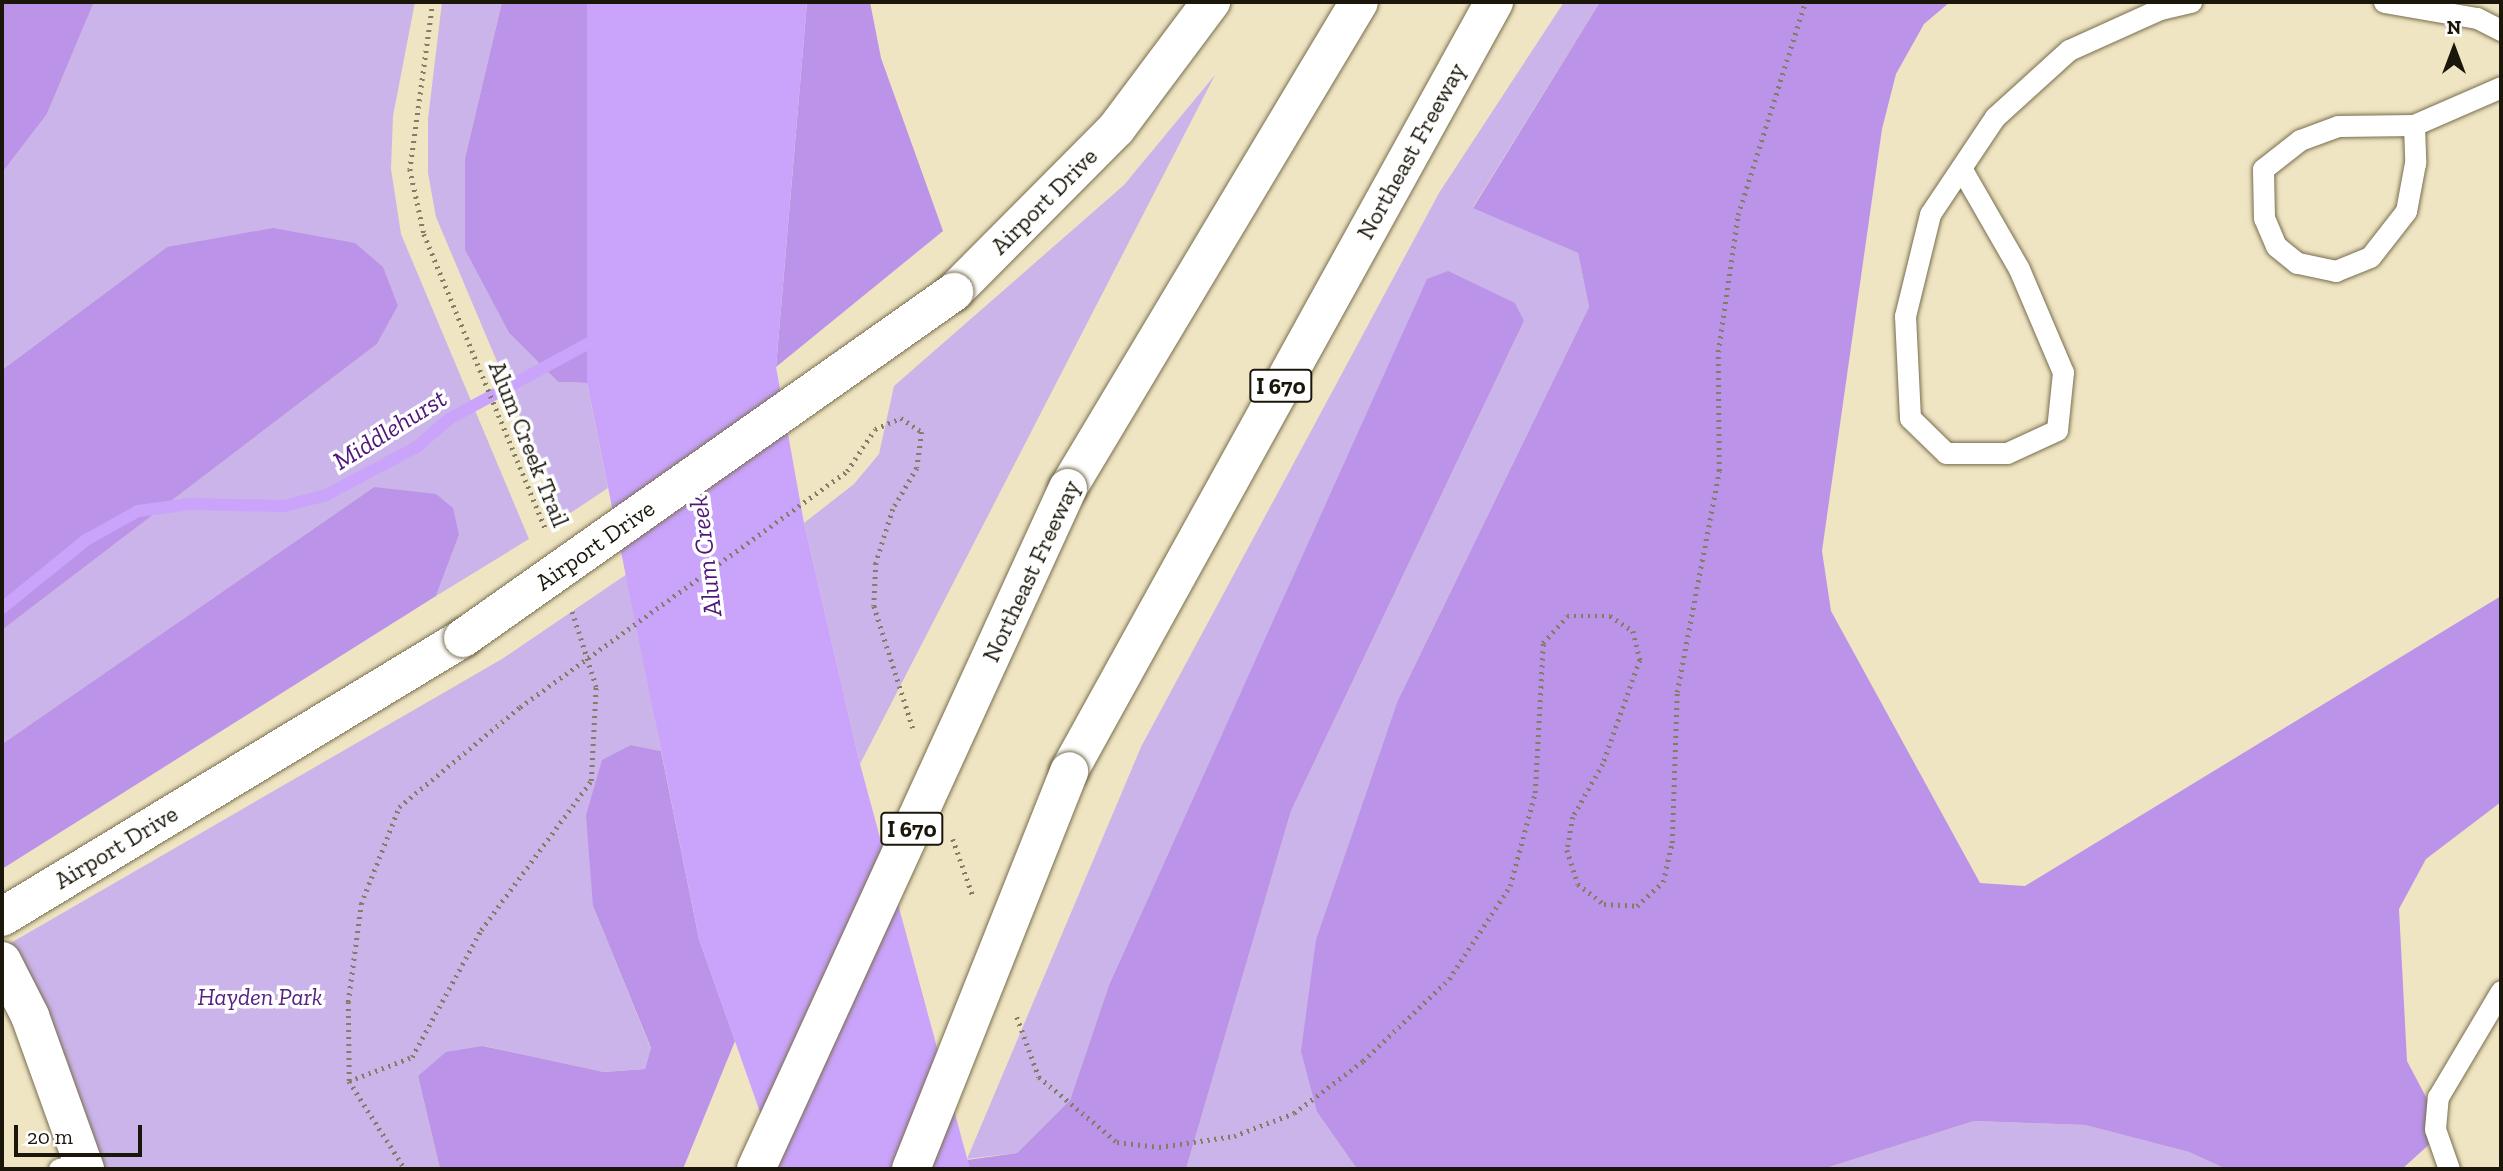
<!DOCTYPE html>
<style>
body{margin:0}
#map{position:relative;width:2503px;height:1171px;overflow:hidden;background:#efe5c2;font-family:"Zilla Slab",serif}
div>[style]{position:absolute}
[style*='--x']{left:calc(var(--x)*1px);top:calc(var(--y)*1px);width:calc(var(--w)*1px);rotate:calc(var(--a)*1deg)}
.green>*{inset:0;background:#cab4e9}
.forest>*{inset:0;background:#bb94ea}
.water>*{inset:0;background:#caa3fb}
.stream>*{height:12px;margin:-6px;padding:0 6px;transform-origin:6px;border-radius:6px;background:#caa3fb}
.path>*{height:4.5px;margin-top:-2.25px;transform-origin:0;background:repeating-linear-gradient(90deg,#847d65 0 2px,transparent 0 7px)}
.roads{filter:drop-shadow(0 0 2px #786e4f) drop-shadow(0 0 2px #786e4f)}
.service>*{height:21px;margin:-10.5px;padding:0 10.5px;transform-origin:10.5px;border-radius:10.5px;background:#fff}
.minor>*{height:38px;margin:-19px;padding:0 19px;transform-origin:19px;border-radius:19px;background:#fff}
.secondary>*{height:38px;margin:-19px;padding:0 19px;transform-origin:19px;border-radius:19px;background:#fff}
.motorway>*{height:38px;margin:-19px;padding:0 19px;transform-origin:19px;border-radius:19px;background:#fff}
.path-bridge>*{height:4.5px;margin-top:-2.25px;transform-origin:0;background:repeating-linear-gradient(90deg,#847d65 0 2px,transparent 0 7px)}
.bridges{filter:drop-shadow(0 0 2px #786e4f) drop-shadow(0 0 2px #786e4f)}
.secondary-bridge>*{height:38px;margin:-19px;padding:0 19px;transform-origin:19px;border-radius:19px;background:#fff}
.motorway-bridge>*{height:38px;margin:-19px;padding:0 19px;transform-origin:19px;border-radius:19px;background:#fff}
span{translate:-50% -50%;white-space:nowrap;text-align:center;line-height:1.15;-webkit-text-stroke:7px #fff;paint-order:stroke}
.shield-label span{padding:2px 5px;background:#fff;border:2px solid;border-radius:5px;-webkit-text-stroke-width:0}
.shield-label{font-size:23px;color:#1a170a;font-weight:700}
.street-label{font-size:24px;color:#1a170a}
.park-label{font-size:24px;color:#572186;font-style:italic}
.water-label{font-size:26px;color:#4f177c;font-style:italic}
.frame{position:absolute;inset:0;border:4px solid #1a170a;pointer-events:none}
.north{position:absolute;left:2419px;top:14px;width:70px;height:70px;-webkit-text-stroke:5px #fff;paint-order:stroke;rotate:0deg;font-size:19px;font-weight:700;line-height:28px;text-align:center;color:#1a170a}
.north::after{content:'';display:block;margin:auto;width:24px;height:32px;background:#1a170a;clip-path:polygon(50% 0,100% 100%,50% 72%,0 100%)}
.scale{position:absolute;left:14px;top:1125px;width:128px;height:32px;box-sizing:border-box;border:4px solid #1a170a;border-top:0;padding-left:9px;font-size:21px;line-height:24px;white-space:nowrap;color:#1a170a;-webkit-text-stroke:5px #fff;paint-order:stroke}
</style>
<div id="map">
<div class="green">
<i style="clip-path:polygon(94px 2px,415px 2px,393px 116px,391px 169px,401px 234px,529px 539px,436px 596px,459px 535px,374px 487px,2px 744px,2px 630px,377px 344px,398px 306px,167px 247px,2px 370px,2px 173px,47px 114px)"></i>
<i style="clip-path:polygon(442px 2px,502px 2px,465px 158px,465px 250px,509px 333px,558px 382px,587px 383px,608px 488px,563px 518px,436px 217px,428px 173px,428px 119px)"></i>
<i style="clip-path:polygon(1564px 2px,1600px 2px,1473px 207px,1578px 253px,1589px 307px,1398px 700px,1317px 1112px,1357px 1169px,1186px 1169px,1291px 811px,1524px 321px,1427px 280px,1109px 985px,1070px 1100px,1017px 1153px,967px 1159px,1141px 747px,1439px 193px)"></i>
<i style="clip-path:polygon(1215px 75px,860px 764px,804px 523px,854px 484px,879px 454px,894px 386px,1124px 185px)"></i>
<i style="clip-path:polygon(627px 574px,661px 751px,631px 745px,593px 906px,651px 1049px,645px 1069px,604px 1072px,484px 1046px,418px 1076px,440px 1169px,69px 1169px,2px 948px,502px 659px)"></i>
<i style="clip-path:polygon(1974px 1121px,2085px 1125px,2189px 1152px,2226px 1169px,1823px 1169px)"></i>
</div>
<div class="forest">
<i style="clip-path:polygon(2px 2px,94px 2px,47px 114px,2px 173px)"></i>
<i style="clip-path:polygon(502px 2px,587px 2px,587px 383px,558px 382px,509px 333px,465px 250px,465px 158px)"></i>
<i style="clip-path:polygon(807px 2px,870px 2px,881px 58px,943px 231px,776px 367px)"></i>
<i style="clip-path:polygon(1600px 2px,1950px 2px,1924px 24px,1896px 74px,1882px 129px,1822px 551px,1831px 611px,1980px 883px,2025px 886px,2501px 596px,2501px 802px,2426px 859px,2399px 909px,2407px 1061px,2444px 1131px,2402px 1169px,2226px 1169px,2189px 1152px,2085px 1125px,1974px 1121px,1823px 1169px,1357px 1169px,1317px 1112px,1301px 1051px,1316px 940px,1398px 700px,1589px 307px,1578px 253px,1473px 208px)"></i>
<i style="clip-path:polygon(273px 228px,355px 243px,383px 267px,398px 306px,377px 344px,2px 630px,2px 370px,167px 247px)"></i>
<i style="clip-path:polygon(1448px 271px,1515px 303px,1524px 321px,1291px 811px,1186px 1169px,970px 1169px,967px 1160px,1017px 1153px,1070px 1100px,1109px 985px,1427px 279px)"></i>
<i style="clip-path:polygon(374px 487px,436px 494px,453px 508px,459px 535px,436px 596px,2px 869px,2px 744px)"></i>
<i style="clip-path:polygon(631px 745px,661px 751px,699px 939px,735px 1041px,683px 1169px,440px 1169px,418px 1076px,446px 1052px,483px 1046px,604px 1072px,645px 1069px,651px 1048px,593px 906px,586px 815px,602px 760px)"></i>
</div>
<div class="water">
<i style="clip-path:polygon(587px 2px,807px 2px,776px 367px,804px 523px,860px 764px,970px 1169px,780px 1169px,699px 939px,587px 383px)"></i>
</div>
<div class="stream">
<i style="--x:2;--y:608;--w:108;--a:-39"></i>
<i style="--x:86;--y:540;--w:60;--a:-29.1"></i>
<i style="--x:138;--y:511;--w:52;--a:-7.7"></i>
<i style="--x:190;--y:504;--w:95;--a:1.2"></i>
<i style="--x:285;--y:506;--w:42;--a:-15"></i>
<i style="--x:326;--y:495;--w:104;--a:-28"></i>
<i style="--x:418;--y:446;--w:41;--a:-41.1"></i>
<i style="--x:449;--y:419;--w:172;--a:-28.5"></i>
</div>
<div class="path">
<i style="--x:433;--y:2;--w:169;--a:97.8"></i>
<i style="--x:410;--y:169;--w:66;--a:77.8"></i>
<i style="--x:424;--y:234;--w:320;--a:67.6"></i>
<i style="--x:847;--y:471;--w:50;--a:-56.3"></i>
<i style="--x:875;--y:429;--w:28;--a:-23"></i>
<i style="--x:901;--y:418;--w:25;--a:34"></i>
<i style="--x:922;--y:432;--w:36;--a:98"></i>
<i style="--x:917;--y:468;--w:48;--a:120.3"></i>
<i style="--x:893;--y:509;--w:57;--a:107.5"></i>
<i style="--x:876;--y:563;--w:43;--a:92.7"></i>
<i style="--x:874;--y:606;--w:128;--a:72.3"></i>
<i style="--x:953;--y:839;--w:60;--a:70.7"></i>
<i style="--x:1017;--y:1017;--w:64;--a:69.9"></i>
<i style="--x:1039;--y:1077;--w:102;--a:39.8"></i>
<i style="--x:1117;--y:1142;--w:42;--a:6.8"></i>
<i style="--x:1159;--y:1147;--w:76;--a:-8.3"></i>
<i style="--x:1234;--y:1136;--w:64;--a:-21"></i>
<i style="--x:1294;--y:1113;--w:86;--a:-37"></i>
<i style="--x:1363;--y:1061;--w:119;--a:-43.6"></i>
<i style="--x:1449;--y:979;--w:111;--a:-56.7"></i>
<i style="--x:1510;--y:886;--w:96;--a:-75"></i>
<i style="--x:1535;--y:793;--w:150;--a:-86.9"></i>
<i style="--x:1543;--y:643;--w:36;--a:-48"></i>
<i style="--x:1567;--y:616;--w:43;--a:0"></i>
<i style="--x:1610;--y:616;--w:27;--a:33"></i>
<i style="--x:1633;--y:631;--w:30;--a:76"></i>
<i style="--x:1640;--y:660;--w:110;--a:109.6"></i>
<i style="--x:1603;--y:764;--w:61;--a:119.5"></i>
<i style="--x:1573;--y:817;--w:34;--a:100"></i>
<i style="--x:1567;--y:850;--w:36;--a:72"></i>
<i style="--x:1578;--y:884;--w:33;--a:38"></i>
<i style="--x:1604;--y:904;--w:33;--a:3"></i>
<i style="--x:1637;--y:906;--w:35;--a:-43"></i>
<i style="--x:1663;--y:882;--w:40;--a:-77"></i>
<i style="--x:1672;--y:843;--w:151;--a:-88.1"></i>
<i style="--x:1677;--y:692;--w:225;--a:-79.2"></i>
<i style="--x:1719;--y:471;--w:119;--a:-90.5"></i>
<i style="--x:1718;--y:352;--w:138;--a:-81.7"></i>
<i style="--x:1738;--y:215;--w:223;--a:-72.5"></i>
<i style="--x:349;--y:1081;--w:67;--a:-20.9"></i>
<i style="--x:412;--y:1057;--w:145;--a:-61.5"></i>
<i style="--x:481;--y:930;--w:185;--a:-53.6"></i>
<i style="--x:591;--y:781;--w:94;--a:-87"></i>
<i style="--x:596;--y:687;--w:79;--a:-107.7"></i>
<i style="--x:349;--y:1081;--w:79;--a:-90.7"></i>
<i style="--x:348;--y:1002;--w:99;--a:-82.4"></i>
<i style="--x:361;--y:904;--w:104;--a:-68.6"></i>
<i style="--x:399;--y:807;--w:157;--a:-39.6"></i>
<i style="--x:349;--y:1081;--w:104;--a:57.5"></i>
</div>
<div class="roads">
<div class="service">
<i style="--x:2384;--y:2;--w:94;--a:9.8"></i>
<i style="--x:2477;--y:18;--w:27;--a:27"></i>
<i style="--x:2414;--y:125;--w:38;--a:88"></i>
<i style="--x:2415;--y:163;--w:49;--a:100.6"></i>
<i style="--x:2406;--y:211;--w:58;--a:128"></i>
<i style="--x:2370;--y:257;--w:37;--a:158"></i>
<i style="--x:2336;--y:271;--w:40;--a:-168"></i>
<i style="--x:2297;--y:263;--w:27;--a:-141"></i>
<i style="--x:2276;--y:246;--w:30;--a:-113"></i>
<i style="--x:2264;--y:218;--w:49;--a:-91.2"></i>
<i style="--x:2263;--y:169;--w:47;--a:-38.1"></i>
<i style="--x:2300;--y:140;--w:40;--a:-20.2"></i>
<i style="--x:2338;--y:126;--w:76;--a:-0.8"></i>
<i style="--x:2414;--y:125;--w:95;--a:-23.6"></i>
<i style="--x:1961;--y:168;--w:116;--a:60.1"></i>
<i style="--x:2019;--y:269;--w:112;--a:66.9"></i>
<i style="--x:2063;--y:372;--w:58;--a:95.9"></i>
<i style="--x:2057;--y:430;--w:55;--a:155.3"></i>
<i style="--x:2007;--y:453;--w:61;--a:180"></i>
<i style="--x:1946;--y:453;--w:50;--a:-135.8"></i>
<i style="--x:1910;--y:418;--w:102;--a:-92.8"></i>
<i style="--x:1905;--y:316;--w:105;--a:-76.2"></i>
<i style="--x:1930;--y:214;--w:117;--a:-56.2"></i>
<i style="--x:1995;--y:117;--w:100;--a:-42.2"></i>
<i style="--x:2069;--y:50;--w:100;--a:-24.3"></i>
<i style="--x:2160;--y:9;--w:32;--a:-13"></i>
<i style="--x:59;--y:1169;--w:25;--a:-14"></i>
<i style="--x:2449;--y:1169;--w:42;--a:-109.3"></i>
<i style="--x:2435;--y:1129;--w:32;--a:-85"></i>
<i style="--x:2438;--y:1097;--w:123;--a:-59.3"></i>
</div>
<div class="minor">
<i style="--x:2;--y:961;--w:62;--a:63"></i>
<i style="--x:30;--y:1016;--w:163;--a:70.2"></i>
</div>
<div class="secondary">
<i style="--x:954;--y:292;--w:230;--a:-45.2"></i>
<i style="--x:1116;--y:129;--w:159;--a:-53.2"></i>
<i style="--x:2;--y:917;--w:539;--a:-31.18"></i>
</div>
<div class="motorway">
<i style="--x:1068;--y:488;--w:566;--a:-59.09"></i>
<i style="--x:1069;--y:771;--w:879;--a:-61.07"></i>
</div>
</div>
<div class="path-bridge">
<i style="--x:520;--y:707;--w:403;--a:-35.8"></i>
</div>
<div class="bridges">
<div class="secondary-bridge">
<i style="--x:463;--y:638;--w:601;--a:-35.17"></i>
</div>
<div class="motorway-bridge">
<i style="--x:756;--y:1169;--w:749;--a:-65.39"></i>
<i style="--x:911;--y:1169;--w:428;--a:-68.3"></i>
</div>
</div>
<div class="shield-label">
<span style="left:1281px;top:386px">I 670</span>
<span style="left:912px;top:829px">I 670</span>
</div>
<div class="street-label">
<span style="left:1411px;top:151px;rotate:-61deg">Northeast Freeway</span>
<span style="left:1044px;top:201px;rotate:-45deg">Airport Drive</span>
<span style="left:529px;top:444px;rotate:68deg">Alum Creek Trail</span>
<span style="left:595px;top:545px;rotate:-35deg">Airport Drive</span>
<span style="left:1031px;top:571px;rotate:-65deg">Northeast Freeway</span>
<span style="left:116px;top:847px;rotate:-31deg">Airport Drive</span>
</div>
<div class="park-label">
<span style="left:260px;top:997px">Hayden Park</span>
</div>
<div class="water-label">
<span style="left:390px;top:430px;rotate:-32deg">Middlehurst</span>
<span style="left:706px;top:556px;rotate:-97deg">Alum Creek</span>
</div>
<div class="frame"></div>
<div class="north">N</div>
<div class="scale">20 m</div>
</div>
